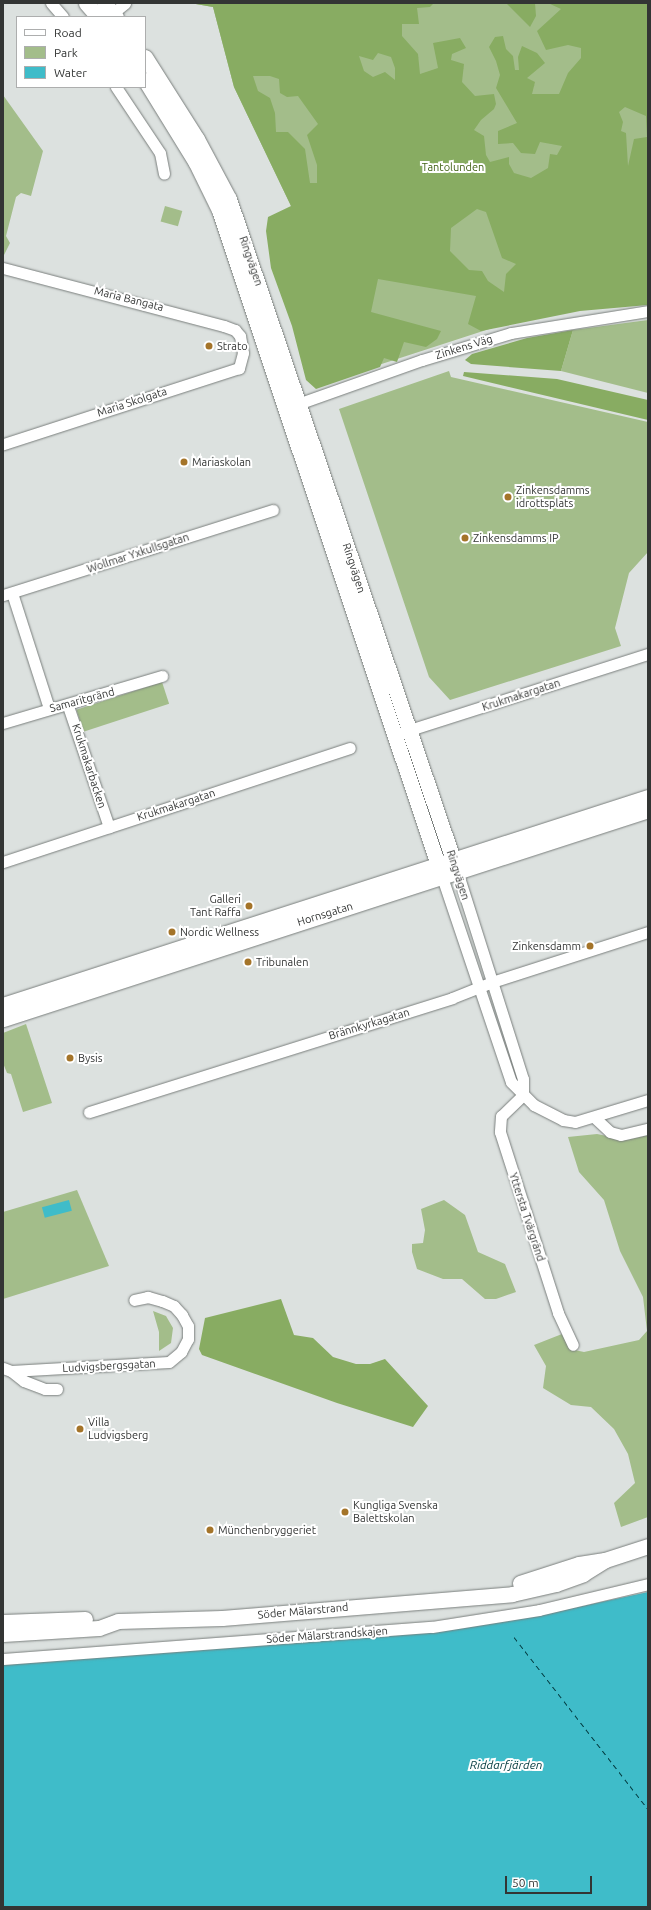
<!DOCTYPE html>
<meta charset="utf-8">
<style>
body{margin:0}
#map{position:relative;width:651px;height:1910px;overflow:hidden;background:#dce1df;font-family:Ubuntu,sans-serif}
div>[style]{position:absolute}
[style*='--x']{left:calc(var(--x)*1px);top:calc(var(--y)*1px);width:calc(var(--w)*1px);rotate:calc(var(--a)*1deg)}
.green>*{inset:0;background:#a3bd8a;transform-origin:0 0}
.forest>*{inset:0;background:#88ac62}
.water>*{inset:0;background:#3fbcc9;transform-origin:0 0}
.ferry>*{height:1px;margin-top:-0.5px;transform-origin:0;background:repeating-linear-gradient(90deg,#00393e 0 5px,transparent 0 9px)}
.roads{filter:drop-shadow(0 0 1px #797e7c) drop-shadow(0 0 1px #797e7c)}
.street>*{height:11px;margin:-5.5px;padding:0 5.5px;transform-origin:5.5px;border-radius:5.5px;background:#fff}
.secondary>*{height:15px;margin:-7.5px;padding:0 7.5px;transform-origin:7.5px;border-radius:7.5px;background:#fff}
.dots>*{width:11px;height:11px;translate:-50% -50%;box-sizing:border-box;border:2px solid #fff;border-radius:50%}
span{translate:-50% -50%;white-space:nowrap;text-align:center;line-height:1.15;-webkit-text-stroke:4px #fff;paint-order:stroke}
.park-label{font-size:11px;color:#426316}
.street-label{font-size:11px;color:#333534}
.poi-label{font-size:11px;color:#333534}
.left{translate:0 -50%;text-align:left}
.right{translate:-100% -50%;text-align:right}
.water-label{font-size:12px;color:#00393e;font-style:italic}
.frame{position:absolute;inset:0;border:4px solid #333534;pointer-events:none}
.legend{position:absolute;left:16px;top:16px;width:130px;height:72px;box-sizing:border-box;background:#fff;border:1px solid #adaeae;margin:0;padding:5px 7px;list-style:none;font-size:12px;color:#333534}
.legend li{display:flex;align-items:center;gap:8px;height:20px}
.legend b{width:20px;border:1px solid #adaeae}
.scale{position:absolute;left:505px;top:1876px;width:87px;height:18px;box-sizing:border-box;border:2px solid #333534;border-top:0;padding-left:5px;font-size:12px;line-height:14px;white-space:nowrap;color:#333534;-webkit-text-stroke:3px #fff;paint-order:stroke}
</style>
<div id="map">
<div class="green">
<i style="clip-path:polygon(190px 3px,648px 3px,648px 301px,607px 304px,511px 322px,314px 386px,291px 206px,234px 87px,213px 7px)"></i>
<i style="clip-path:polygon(3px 95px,43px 151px,31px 196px,21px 193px,16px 197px,6px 236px,10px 243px,4px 255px)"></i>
<i style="left:165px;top:206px;width:18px;height:16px;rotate:16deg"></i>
<i style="clip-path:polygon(648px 320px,648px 393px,561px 371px,573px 330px)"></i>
<i style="clip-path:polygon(449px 371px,451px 377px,648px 422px,648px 552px,629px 573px,615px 628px,621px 646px,450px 700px,429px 677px,339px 409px)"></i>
<i style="left:162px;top:682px;width:23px;height:90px;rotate:72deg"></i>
<i style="clip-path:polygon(26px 1024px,52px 1103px,23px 1112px,11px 1074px,7px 1073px,3px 1063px,3px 1033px)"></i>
<i style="clip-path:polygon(597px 1134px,627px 1140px,648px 1135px,648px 1517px,621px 1527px,614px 1503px,635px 1483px,628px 1454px,614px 1429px,591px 1407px,571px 1405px,543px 1388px,546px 1366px,534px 1345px,562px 1334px,570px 1349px,584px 1352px,639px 1340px,647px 1331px,643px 1297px,620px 1251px,604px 1200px,579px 1172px,568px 1137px)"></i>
<i style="clip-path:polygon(77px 1190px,109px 1266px,3px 1299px,3px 1212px)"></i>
<i style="clip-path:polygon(444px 1200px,465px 1215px,478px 1252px,505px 1264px,516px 1292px,496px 1299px,485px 1299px,462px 1279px,443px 1279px,417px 1269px,412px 1252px,412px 1244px,423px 1243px,425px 1230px,421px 1209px)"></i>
<i style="clip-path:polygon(153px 1311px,166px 1316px,173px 1328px,171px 1343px,159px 1351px,159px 1332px)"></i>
</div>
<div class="forest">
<i style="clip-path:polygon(evenodd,190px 3px,434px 3px,430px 7px,417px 8px,419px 24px,402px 24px,402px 36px,418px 54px,420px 74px,438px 68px,433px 43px,460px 38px,466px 48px,452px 54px,451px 60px,464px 64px,462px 82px,475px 96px,494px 94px,496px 104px,494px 109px,481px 120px,474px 130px,484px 136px,486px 155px,490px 162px,509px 157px,509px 164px,514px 173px,531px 178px,548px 168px,550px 154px,557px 155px,562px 146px,540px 142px,535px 154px,521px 153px,513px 143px,498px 144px,498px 131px,517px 123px,496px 88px,500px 75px,496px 61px,489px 47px,495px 37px,503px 36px,506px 49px,513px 56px,515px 70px,519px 70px,518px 57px,522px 46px,537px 53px,545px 63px,527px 78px,535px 82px,532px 94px,559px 94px,568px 73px,581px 58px,581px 48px,568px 45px,546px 50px,537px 31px,561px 9px,548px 3px,648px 3px,648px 305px,580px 311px,481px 331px,468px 324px,476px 296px,378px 279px,371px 312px,441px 331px,437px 339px,426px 347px,404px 342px,397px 362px,384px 358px,380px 367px,316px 389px,306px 380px,292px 326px,271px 268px,266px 231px,268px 217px,291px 206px,234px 87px,213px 7px,190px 3px,378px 53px,391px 57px,395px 68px,395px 80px,385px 72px,373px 77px,364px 71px,359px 56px,373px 60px,378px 53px,190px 3px,253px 76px,270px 76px,279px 79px,280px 93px,287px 97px,298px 96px,318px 124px,307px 135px,317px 165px,317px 183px,310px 183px,305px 149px,288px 132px,276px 132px,275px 113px,270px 98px,258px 91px,253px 76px,190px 3px,625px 107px,646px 116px,647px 137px,634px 139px,628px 166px,626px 133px,621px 131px,623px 122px,619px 112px,625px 107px,190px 3px,477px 209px,486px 212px,502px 258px,516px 264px,506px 274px,504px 292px,488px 281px,482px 271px,469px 270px,450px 251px,451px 228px,477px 209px)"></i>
<i style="clip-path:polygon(506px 3px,535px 3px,536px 16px,530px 27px)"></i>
<i style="clip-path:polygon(573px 330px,561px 371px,471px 364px,465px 360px,472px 354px,527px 338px)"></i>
<i style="clip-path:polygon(464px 372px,557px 379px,648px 400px,648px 420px,463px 376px)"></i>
<i style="clip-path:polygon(281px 1299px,294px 1335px,313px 1338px,333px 1357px,356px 1364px,370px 1364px,385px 1359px,428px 1406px,413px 1427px,337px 1403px,202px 1355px,199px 1349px,205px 1318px)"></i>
</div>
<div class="water">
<i style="left:69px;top:1200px;width:11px;height:28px;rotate:75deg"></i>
<i style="clip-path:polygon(648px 1592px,648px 1907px,3px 1907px,3px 1664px,433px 1631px,545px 1614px)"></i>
</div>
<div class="ferry">
<i style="--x:514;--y:1637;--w:218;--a:52.1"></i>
</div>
<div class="roads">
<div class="street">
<i style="--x:51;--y:3;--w:18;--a:49"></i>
<i style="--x:108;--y:17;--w:22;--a:-39"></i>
<i style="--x:116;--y:87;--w:79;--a:56.3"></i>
<i style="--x:160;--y:153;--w:21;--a:79"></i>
<i style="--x:3;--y:268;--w:228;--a:14.7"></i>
<i style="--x:224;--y:326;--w:12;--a:20"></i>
<i style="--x:235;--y:330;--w:8;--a:50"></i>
<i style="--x:240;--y:336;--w:17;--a:80"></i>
<i style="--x:243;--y:353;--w:16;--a:105"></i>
<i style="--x:239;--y:368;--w:248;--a:162.1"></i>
<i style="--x:292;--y:406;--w:138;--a:-19.5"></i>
<i style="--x:422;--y:360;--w:93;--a:-16.9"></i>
<i style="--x:511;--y:333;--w:139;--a:-9.1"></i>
<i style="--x:12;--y:593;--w:121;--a:72.2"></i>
<i style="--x:3;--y:595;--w:283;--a:-17.5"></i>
<i style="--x:68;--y:706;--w:128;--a:71.3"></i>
<i style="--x:3;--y:723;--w:166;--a:-16.5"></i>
<i style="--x:403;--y:732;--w:257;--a:-17.7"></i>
<i style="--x:3;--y:862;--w:365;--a:-18.2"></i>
<i style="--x:457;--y:871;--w:218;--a:72.4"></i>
<i style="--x:523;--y:1079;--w:16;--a:90"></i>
<i style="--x:442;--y:877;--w:216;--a:71.4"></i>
<i style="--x:511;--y:1082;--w:33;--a:45"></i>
<i style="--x:534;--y:1105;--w:33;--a:27"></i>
<i style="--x:563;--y:1120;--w:12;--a:9"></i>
<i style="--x:575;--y:1122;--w:76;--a:-16.8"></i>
<i style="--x:523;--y:1095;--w:30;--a:136"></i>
<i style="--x:501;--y:1116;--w:16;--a:94"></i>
<i style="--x:500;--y:1132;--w:190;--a:72.2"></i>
<i style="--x:558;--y:1313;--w:35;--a:65"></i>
<i style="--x:89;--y:1112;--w:380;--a:-17.4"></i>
<i style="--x:452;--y:998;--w:43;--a:-21.8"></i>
<i style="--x:492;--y:982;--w:164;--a:-17.8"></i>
<i style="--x:594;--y:1117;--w:22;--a:43"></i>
<i style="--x:610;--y:1132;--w:11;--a:15"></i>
<i style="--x:621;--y:1135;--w:28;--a:-13"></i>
<i style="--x:3;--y:1368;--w:9;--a:21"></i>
<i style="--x:11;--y:1371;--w:158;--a:-3.3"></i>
<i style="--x:169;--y:1362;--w:16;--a:-40"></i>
<i style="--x:181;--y:1352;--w:15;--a:-62"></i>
<i style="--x:188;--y:1339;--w:13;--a:-90"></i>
<i style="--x:188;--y:1326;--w:13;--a:-119"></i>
<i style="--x:182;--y:1315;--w:12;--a:-132"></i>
<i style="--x:174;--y:1306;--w:13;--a:-157"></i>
<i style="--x:162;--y:1301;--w:15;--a:-164"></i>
<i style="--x:148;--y:1297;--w:14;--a:168"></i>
<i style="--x:11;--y:1371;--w:16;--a:38"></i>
<i style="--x:24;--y:1381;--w:22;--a:21"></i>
<i style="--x:45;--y:1389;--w:12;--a:0"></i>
<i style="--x:3;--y:1659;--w:430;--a:-4.3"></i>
<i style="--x:432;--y:1627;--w:108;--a:-9"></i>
<i style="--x:539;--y:1610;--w:112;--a:-13.4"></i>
</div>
<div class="secondary">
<i style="--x:86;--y:3;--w:18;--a:49"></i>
<i style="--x:104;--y:3;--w:18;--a:49"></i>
<i style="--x:145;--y:57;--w:97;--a:57.6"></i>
<i style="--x:197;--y:139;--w:68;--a:61.9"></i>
<i style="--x:229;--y:199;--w:710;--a:71.26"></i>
<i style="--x:145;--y:80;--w:97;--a:58.4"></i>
<i style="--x:196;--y:163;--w:52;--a:63.9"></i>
<i style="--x:219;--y:210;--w:703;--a:71.51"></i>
<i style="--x:3;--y:1005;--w:678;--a:-17.87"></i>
<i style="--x:3;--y:1019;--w:678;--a:-17.95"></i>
<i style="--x:520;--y:1583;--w:62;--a:-17.9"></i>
<i style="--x:579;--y:1564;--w:26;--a:-9"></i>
<i style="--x:605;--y:1560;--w:45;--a:-18"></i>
<i style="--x:3;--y:1622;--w:82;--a:-2.1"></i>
<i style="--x:3;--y:1634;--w:96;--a:-3.6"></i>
<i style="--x:99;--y:1628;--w:20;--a:-20"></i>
<i style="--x:118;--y:1621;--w:104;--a:-1.7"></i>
<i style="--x:222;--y:1618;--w:291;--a:-4.7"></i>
<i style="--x:512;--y:1594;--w:45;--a:-12.8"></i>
<i style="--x:556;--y:1584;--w:29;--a:-20"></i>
<i style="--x:583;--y:1574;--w:26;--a:-32"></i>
</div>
</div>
<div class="dots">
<i style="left:209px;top:346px;background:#a47429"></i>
<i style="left:184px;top:462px;background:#a47429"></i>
<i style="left:508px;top:497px;background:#a47429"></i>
<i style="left:465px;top:538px;background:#a47429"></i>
<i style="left:249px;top:906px;background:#a47429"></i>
<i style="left:172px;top:932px;background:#a47429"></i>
<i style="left:590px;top:946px;background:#a47429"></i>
<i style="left:248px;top:962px;background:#a47429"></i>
<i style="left:70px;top:1058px;background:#a47429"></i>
<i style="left:80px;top:1429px;background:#a47429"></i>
<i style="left:345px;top:1512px;background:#a47429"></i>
<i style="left:210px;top:1530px;background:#a47429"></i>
</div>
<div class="park-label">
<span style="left:453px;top:167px">Tantolunden</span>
</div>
<div class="street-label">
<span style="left:251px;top:261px;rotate:71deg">Ringvägen</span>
<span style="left:129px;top:299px;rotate:14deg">Maria Bangata</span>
<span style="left:464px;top:347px;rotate:-17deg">Zinkens Väg</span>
<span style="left:132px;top:402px;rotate:-18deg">Maria Skolgata</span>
<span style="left:138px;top:553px;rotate:-18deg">Wollmar Yxkullsgatan</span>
<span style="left:354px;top:568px;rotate:72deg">Ringvägen</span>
<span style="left:521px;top:695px;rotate:-18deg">Krukmakargatan</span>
<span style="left:82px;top:700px;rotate:-15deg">Samaritgränd</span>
<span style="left:89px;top:766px;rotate:72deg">Krukmakarbacken</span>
<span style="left:176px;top:805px;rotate:-18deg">Krukmakargatan</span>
<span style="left:458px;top:875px;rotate:72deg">Ringvägen</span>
<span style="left:325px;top:914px;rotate:-17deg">Hornsgatan</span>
<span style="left:369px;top:1024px;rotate:-17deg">Brännkyrkagatan</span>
<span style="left:527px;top:1217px;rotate:72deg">Yttersta Tvärgränd</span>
<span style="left:109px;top:1366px;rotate:-3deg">Ludvigsbergsgatan</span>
<span style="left:303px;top:1611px;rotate:-5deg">Söder Mälarstrand</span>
<span style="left:327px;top:1635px;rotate:-4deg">Söder Mälarstrandskajen</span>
</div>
<div class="poi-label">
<span class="left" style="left:217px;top:346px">Strato</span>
<span class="left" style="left:192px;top:462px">Mariaskolan</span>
<span class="left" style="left:516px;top:497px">Zinkensdamms<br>idrottsplats</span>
<span class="left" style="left:473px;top:538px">Zinkensdamms IP</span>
<span class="right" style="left:241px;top:906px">Galleri<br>Tant Raffa</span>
<span class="left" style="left:180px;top:932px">Nordic Wellness</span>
<span class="right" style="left:581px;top:946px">Zinkensdamm</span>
<span class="left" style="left:256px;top:962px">Tribunalen</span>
<span class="left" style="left:78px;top:1058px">Bysis</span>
<span class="left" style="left:88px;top:1429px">Villa<br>Ludvigsberg</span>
<span class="left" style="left:353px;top:1512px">Kungliga Svenska<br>Balettskolan</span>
<span class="left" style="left:218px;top:1530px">Münchenbryggeriet</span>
</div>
<div class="water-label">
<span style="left:506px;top:1765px">Riddarfjärden</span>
</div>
<div class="frame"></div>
<ul class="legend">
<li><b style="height:5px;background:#fff"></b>Road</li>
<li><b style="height:11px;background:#a3bd8a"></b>Park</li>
<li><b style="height:11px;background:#3fbcc9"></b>Water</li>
</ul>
<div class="scale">50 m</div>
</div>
